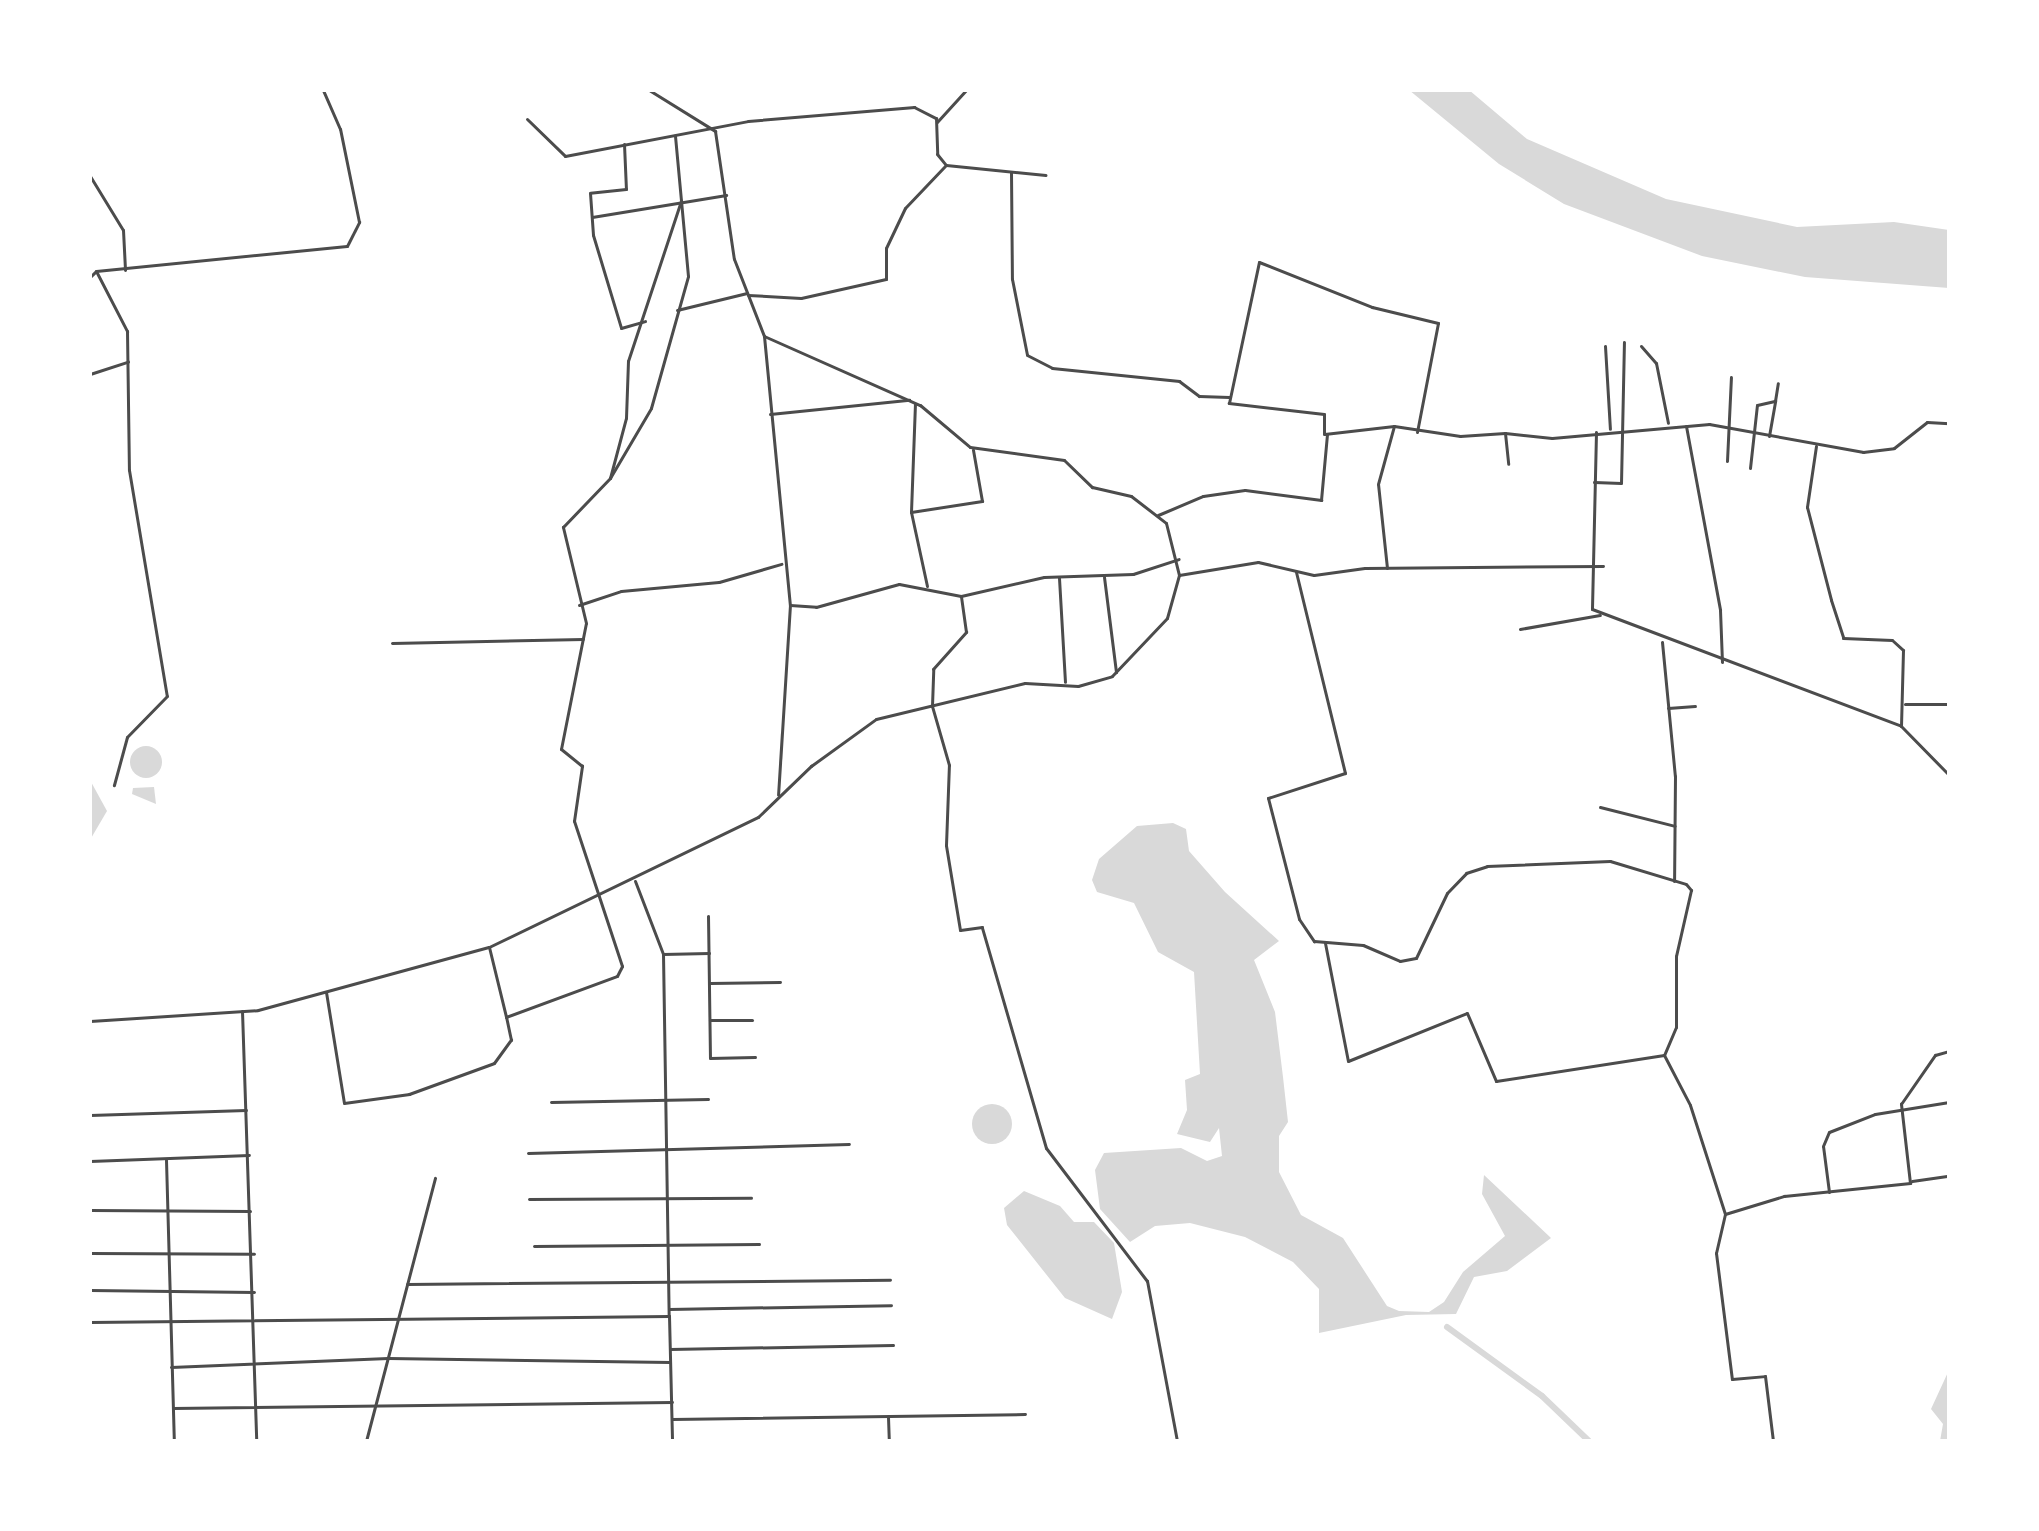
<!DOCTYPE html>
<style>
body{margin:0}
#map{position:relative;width:2039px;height:1531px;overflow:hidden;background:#fff;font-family:"Exo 2",sans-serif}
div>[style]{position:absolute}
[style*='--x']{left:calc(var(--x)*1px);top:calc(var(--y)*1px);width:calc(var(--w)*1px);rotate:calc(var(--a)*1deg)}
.water>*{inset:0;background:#d9d9d9}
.round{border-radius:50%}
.canal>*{height:6px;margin:-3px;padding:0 3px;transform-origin:3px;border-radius:3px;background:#d9d9d9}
.minor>*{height:3px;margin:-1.5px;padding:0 1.5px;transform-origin:1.5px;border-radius:1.5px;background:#4c4c4c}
.tertiary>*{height:3px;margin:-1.5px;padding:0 1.5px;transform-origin:1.5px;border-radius:1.5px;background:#4c4c4c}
span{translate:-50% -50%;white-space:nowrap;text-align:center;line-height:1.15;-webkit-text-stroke:7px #fff;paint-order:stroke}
.frame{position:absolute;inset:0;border:92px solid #fff;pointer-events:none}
</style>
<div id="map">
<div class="water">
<i style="clip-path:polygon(1409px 90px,1469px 90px,1527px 139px,1666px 199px,1797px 227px,1894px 222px,1949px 230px,1949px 288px,1805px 277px,1702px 256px,1564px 204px,1499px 164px)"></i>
<i class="round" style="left:130px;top:746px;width:32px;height:32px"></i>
<i style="clip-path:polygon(90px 780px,107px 811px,90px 840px)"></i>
<i style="clip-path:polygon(154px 787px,156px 804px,132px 794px,133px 788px)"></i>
<i style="clip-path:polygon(1173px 823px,1186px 829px,1189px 851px,1225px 892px,1279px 941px,1254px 960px,1275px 1012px,1283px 1077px,1288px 1122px,1279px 1136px,1279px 1172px,1301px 1215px,1343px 1238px,1387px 1306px,1399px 1311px,1429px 1312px,1444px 1302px,1463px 1272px,1505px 1236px,1482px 1194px,1484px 1175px,1551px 1238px,1507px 1271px,1474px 1277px,1456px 1314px,1406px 1315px,1319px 1333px,1319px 1289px,1293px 1262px,1245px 1237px,1190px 1223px,1155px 1226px,1130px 1242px,1100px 1209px,1095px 1170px,1104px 1153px,1181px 1148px,1207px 1161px,1222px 1156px,1219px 1128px,1210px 1142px,1177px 1134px,1187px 1110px,1185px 1080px,1200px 1074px,1194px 972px,1158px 952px,1134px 903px,1097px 892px,1092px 880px,1099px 859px,1137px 826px)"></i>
<i class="round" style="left:972px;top:1104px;width:40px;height:40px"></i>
<i style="clip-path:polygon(1024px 1191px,1060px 1206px,1074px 1222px,1094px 1222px,1114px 1243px,1122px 1292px,1112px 1319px,1065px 1298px,1007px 1225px,1004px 1208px)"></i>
<i style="clip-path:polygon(1949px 1370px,1949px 1441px,1940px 1441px,1943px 1424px,1931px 1409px)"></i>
</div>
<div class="canal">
<i style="--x:1447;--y:1327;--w:117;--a:36"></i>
<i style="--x:1542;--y:1396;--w:65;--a:43.8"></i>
</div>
<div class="minor">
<i style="--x:527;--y:119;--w:53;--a:44.2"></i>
<i style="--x:565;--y:156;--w:186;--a:-10.8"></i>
<i style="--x:748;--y:121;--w:167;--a:-4.8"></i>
<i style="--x:914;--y:107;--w:25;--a:27"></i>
<i style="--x:936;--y:118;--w:36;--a:88"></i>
<i style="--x:937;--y:154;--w:14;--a:51"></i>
<i style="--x:946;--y:165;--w:100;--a:5.8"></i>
<i style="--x:937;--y:122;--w:43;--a:-47.8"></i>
<i style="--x:624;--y:144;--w:45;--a:87.5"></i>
<i style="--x:626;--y:189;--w:36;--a:174"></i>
<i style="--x:590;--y:193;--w:42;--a:85.9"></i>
<i style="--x:593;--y:235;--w:97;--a:73.2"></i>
<i style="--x:621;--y:328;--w:25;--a:-16"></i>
<i style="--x:1011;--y:172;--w:107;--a:89.5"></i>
<i style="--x:1012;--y:279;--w:77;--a:78.8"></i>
<i style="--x:1027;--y:355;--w:28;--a:27"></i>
<i style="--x:1052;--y:368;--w:128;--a:5.8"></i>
<i style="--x:1179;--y:381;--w:25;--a:37"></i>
<i style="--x:1199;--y:396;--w:30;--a:2"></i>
<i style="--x:90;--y:176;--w:63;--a:58.6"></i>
<i style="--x:123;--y:230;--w:40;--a:87.1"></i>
<i style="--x:592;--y:217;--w:136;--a:-9.3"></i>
<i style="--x:96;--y:271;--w:68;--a:62.7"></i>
<i style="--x:127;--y:331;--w:139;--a:89.2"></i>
<i style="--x:129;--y:470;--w:229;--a:80.5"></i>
<i style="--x:167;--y:696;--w:57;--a:134.3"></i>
<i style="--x:127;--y:737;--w:50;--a:105.2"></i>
<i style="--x:90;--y:277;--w:8;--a:-45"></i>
<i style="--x:96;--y:271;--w:252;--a:-5.7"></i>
<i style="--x:347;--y:246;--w:27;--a:-63"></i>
<i style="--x:359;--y:222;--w:95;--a:-101.5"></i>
<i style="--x:340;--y:129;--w:43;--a:-113.6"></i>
<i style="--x:748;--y:295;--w:53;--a:3.2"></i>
<i style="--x:801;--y:298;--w:87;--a:-12.6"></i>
<i style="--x:886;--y:279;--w:31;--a:-90"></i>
<i style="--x:886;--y:248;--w:44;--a:-64.6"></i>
<i style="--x:905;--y:208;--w:59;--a:-46.4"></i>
<i style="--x:677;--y:310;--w:72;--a:-13.7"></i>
<i style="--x:764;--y:336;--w:171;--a:23.9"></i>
<i style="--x:920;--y:405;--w:65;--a:40"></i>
<i style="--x:970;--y:447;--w:95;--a:7.9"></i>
<i style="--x:1064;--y:460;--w:39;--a:44"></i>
<i style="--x:1092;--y:487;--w:40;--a:13"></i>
<i style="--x:1131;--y:496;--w:44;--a:37.6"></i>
<i style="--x:1166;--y:523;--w:54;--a:76"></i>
<i style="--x:1179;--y:575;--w:80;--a:-9.3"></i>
<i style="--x:1258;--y:562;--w:57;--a:13.1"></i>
<i style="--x:1314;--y:575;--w:51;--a:-7.8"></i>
<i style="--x:1365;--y:568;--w:238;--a:-0.5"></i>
<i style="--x:1605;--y:346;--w:83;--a:86.6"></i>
<i style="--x:1641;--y:346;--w:23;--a:49"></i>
<i style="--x:1656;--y:363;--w:61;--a:78.7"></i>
<i style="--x:90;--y:374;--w:40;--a:-18"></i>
<i style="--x:770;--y:414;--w:140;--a:-5.8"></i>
<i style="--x:1394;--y:426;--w:70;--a:173.5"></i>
<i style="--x:1324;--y:434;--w:20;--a:-90"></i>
<i style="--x:1324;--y:414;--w:96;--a:-173.4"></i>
<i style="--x:1229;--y:403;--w:144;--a:-78"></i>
<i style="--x:1259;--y:262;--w:122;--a:21.7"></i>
<i style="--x:1372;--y:307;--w:68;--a:13.6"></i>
<i style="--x:1438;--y:323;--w:111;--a:100.9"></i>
<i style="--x:1686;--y:426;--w:187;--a:79.5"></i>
<i style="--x:1720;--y:610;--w:52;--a:87.8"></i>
<i style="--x:1596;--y:432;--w:177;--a:91.3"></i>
<i style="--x:1592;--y:609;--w:330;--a:20.7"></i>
<i style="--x:1901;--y:726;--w:69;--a:45.6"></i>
<i style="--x:1505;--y:433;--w:47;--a:6.1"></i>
<i style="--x:1552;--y:438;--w:158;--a:-5.1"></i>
<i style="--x:1709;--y:424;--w:157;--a:10.3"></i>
<i style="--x:1863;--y:452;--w:31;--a:-7"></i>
<i style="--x:1894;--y:448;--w:42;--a:-38.2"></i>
<i style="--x:1927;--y:422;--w:22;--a:3"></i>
<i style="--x:1769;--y:436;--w:36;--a:-80"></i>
<i style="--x:1816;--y:446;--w:62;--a:98.4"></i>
<i style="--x:1807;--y:507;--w:96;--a:75.5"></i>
<i style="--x:1831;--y:600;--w:40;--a:72"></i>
<i style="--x:1843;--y:638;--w:49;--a:2.3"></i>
<i style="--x:1892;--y:640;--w:15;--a:42"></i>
<i style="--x:1903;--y:650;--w:76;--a:91.5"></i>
<i style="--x:1727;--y:461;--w:84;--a:-87.3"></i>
<i style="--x:1750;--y:468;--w:63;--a:-83.7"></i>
<i style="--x:1757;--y:405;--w:18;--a:-13"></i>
<i style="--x:1775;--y:401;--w:18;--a:-81"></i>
<i style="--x:610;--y:478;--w:81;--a:-59.6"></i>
<i style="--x:651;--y:408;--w:137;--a:-74.3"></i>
<i style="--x:688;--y:276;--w:141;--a:-95.3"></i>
<i style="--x:1594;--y:482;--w:27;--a:2"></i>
<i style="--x:1621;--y:483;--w:141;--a:-88.8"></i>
<i style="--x:911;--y:512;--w:108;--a:-87.9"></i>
<i style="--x:1158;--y:515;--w:49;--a:-22.9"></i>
<i style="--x:1203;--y:496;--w:42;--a:-8.1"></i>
<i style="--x:1245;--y:490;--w:77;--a:7.5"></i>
<i style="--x:1321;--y:500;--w:66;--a:-84.8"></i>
<i style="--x:1387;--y:568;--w:84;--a:-96.1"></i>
<i style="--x:1378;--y:484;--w:60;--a:-74.6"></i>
<i style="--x:1394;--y:426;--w:67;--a:8.6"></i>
<i style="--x:1460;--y:436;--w:45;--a:-3.8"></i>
<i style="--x:1505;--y:433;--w:31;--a:84"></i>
<i style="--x:1296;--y:572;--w:207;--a:76.3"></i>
<i style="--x:1345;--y:773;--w:81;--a:162"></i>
<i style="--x:1268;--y:798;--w:125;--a:75.6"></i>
<i style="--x:1299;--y:919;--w:27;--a:56"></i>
<i style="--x:1314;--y:941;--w:49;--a:4.7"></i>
<i style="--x:1363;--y:945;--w:40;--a:23.4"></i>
<i style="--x:1400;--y:961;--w:16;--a:-11"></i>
<i style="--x:1416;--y:958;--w:72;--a:-64.5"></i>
<i style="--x:1447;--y:893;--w:28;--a:-46"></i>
<i style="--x:1466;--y:873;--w:22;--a:-18"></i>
<i style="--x:1487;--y:866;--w:123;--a:-2.3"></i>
<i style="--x:1610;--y:861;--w:79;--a:16.8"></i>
<i style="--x:1686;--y:884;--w:8;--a:50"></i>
<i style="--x:1691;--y:890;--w:68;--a:102.8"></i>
<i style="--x:1676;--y:956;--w:71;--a:90"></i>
<i style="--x:1676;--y:1027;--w:30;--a:113"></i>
<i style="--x:1104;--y:577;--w:96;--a:82.8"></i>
<i style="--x:1059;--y:578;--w:104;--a:86.7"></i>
<i style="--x:927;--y:586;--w:76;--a:-102.2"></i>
<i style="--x:911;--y:512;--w:72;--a:-8.8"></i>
<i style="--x:982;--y:501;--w:52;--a:-100"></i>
<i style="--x:579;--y:605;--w:44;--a:-18.4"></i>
<i style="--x:621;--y:591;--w:98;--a:-5.2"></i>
<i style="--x:719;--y:582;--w:65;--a:-16.2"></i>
<i style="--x:790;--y:605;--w:26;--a:4"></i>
<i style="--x:816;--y:607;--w:86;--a:-15.5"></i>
<i style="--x:899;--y:584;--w:63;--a:11"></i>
<i style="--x:1520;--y:629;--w:81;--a:-9.9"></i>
<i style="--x:1662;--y:642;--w:135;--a:84.5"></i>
<i style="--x:1675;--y:776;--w:105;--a:90.5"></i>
<i style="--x:392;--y:643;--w:191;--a:-1.2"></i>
<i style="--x:1905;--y:704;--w:44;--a:0"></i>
<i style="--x:1668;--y:708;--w:27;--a:-4"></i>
<i style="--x:1600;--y:807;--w:77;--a:14.2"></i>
<i style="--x:635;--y:881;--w:78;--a:69"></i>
<i style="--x:663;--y:954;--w:362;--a:89.1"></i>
<i style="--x:708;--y:916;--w:142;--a:89.2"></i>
<i style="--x:710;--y:1058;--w:45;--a:-1.3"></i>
<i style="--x:1325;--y:943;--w:120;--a:79"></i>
<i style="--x:1348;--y:1061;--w:128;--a:-22"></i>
<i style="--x:1467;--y:1013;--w:74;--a:66.9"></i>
<i style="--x:1496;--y:1081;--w:170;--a:-8.8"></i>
<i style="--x:1664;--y:1055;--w:56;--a:62.5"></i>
<i style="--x:1690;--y:1105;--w:114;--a:72.2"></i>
<i style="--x:1725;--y:1214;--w:40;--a:103"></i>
<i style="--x:1716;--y:1253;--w:127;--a:82.8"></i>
<i style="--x:1732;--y:1379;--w:33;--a:-5"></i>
<i style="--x:1765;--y:1376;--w:65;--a:83"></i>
<i style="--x:489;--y:947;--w:72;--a:76.3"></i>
<i style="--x:506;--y:1017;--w:118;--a:-20.3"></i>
<i style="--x:617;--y:976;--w:11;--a:-63"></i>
<i style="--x:622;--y:966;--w:153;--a:-108.3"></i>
<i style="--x:574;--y:821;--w:56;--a:-81.7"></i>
<i style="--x:582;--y:766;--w:27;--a:-141"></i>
<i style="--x:561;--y:749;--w:128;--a:-78.8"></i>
<i style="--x:586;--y:623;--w:99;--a:-103.5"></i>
<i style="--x:563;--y:527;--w:68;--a:-46.2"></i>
<i style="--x:610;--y:478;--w:62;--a:-75.1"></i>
<i style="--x:626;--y:418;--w:57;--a:-88"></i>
<i style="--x:628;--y:361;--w:169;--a:-71.7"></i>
<i style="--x:663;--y:954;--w:46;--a:-1.2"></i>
<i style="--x:710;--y:983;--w:70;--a:-0.8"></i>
<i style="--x:326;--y:992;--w:112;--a:80.8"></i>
<i style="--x:344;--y:1103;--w:66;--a:-7.9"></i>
<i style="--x:409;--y:1094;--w:90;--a:-20"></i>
<i style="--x:494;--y:1063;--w:29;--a:-54"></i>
<i style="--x:511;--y:1040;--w:24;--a:-102"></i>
<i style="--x:242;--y:1011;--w:430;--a:88.1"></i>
<i style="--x:710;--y:1020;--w:42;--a:0"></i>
<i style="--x:551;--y:1102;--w:157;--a:-1.1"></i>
<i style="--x:90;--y:1115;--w:156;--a:-1.8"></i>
<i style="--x:528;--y:1153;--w:321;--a:-1.6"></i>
<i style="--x:166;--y:1160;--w:281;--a:88.4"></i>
<i style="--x:90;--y:1161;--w:159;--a:-2.2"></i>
<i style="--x:1912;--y:1181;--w:37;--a:-8"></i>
<i style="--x:1829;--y:1192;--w:46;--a:-97.4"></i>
<i style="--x:1823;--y:1146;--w:15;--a:-67"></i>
<i style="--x:1829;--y:1132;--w:49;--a:-21.4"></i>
<i style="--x:1875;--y:1114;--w:75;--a:-9.2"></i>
<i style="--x:529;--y:1199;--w:222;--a:-0.3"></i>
<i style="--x:90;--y:1210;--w:160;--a:0.4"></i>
<i style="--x:1725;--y:1214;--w:62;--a:-17"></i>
<i style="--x:1784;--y:1196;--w:127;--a:-5.9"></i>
<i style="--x:1910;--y:1183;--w:80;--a:-96.5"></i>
<i style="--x:1901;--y:1104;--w:60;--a:-55.2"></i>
<i style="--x:1935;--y:1055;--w:15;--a:-16"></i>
<i style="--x:534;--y:1246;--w:225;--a:-0.5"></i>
<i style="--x:90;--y:1253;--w:164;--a:0.3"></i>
<i style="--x:407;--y:1284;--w:483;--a:-0.5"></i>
<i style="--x:90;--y:1290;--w:164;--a:0.7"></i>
<i style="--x:669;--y:1309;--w:222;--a:-1"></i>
<i style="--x:90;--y:1322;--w:579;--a:-0.59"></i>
<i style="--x:669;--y:1316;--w:125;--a:88.6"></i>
<i style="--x:670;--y:1349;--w:223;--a:-1"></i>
<i style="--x:171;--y:1367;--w:217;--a:-2.4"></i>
<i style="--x:388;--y:1358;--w:282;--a:0.8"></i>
<i style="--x:173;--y:1408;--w:499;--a:-0.7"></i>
<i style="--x:888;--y:1417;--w:24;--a:88"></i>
<i style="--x:672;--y:1419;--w:353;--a:-0.8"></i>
<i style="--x:366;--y:1441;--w:272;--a:-75.3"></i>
<i style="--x:1177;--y:1441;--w:163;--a:-100.6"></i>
<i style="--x:1147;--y:1281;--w:167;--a:-127.2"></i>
<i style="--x:1046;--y:1148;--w:230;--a:-106.2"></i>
<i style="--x:982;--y:927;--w:22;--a:172"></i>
<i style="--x:960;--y:930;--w:86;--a:-99.4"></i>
<i style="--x:946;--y:845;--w:80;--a:-87.9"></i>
<i style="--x:949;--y:765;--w:61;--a:-106.1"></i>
<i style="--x:932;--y:706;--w:37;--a:-88"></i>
<i style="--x:933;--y:669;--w:50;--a:-48.3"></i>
<i style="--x:966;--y:632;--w:36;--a:-98"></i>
<i style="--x:961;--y:596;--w:85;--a:-12.9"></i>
<i style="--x:1044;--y:577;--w:89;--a:-1.9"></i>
<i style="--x:1133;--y:574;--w:48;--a:-18.1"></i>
</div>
<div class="tertiary">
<i style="--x:649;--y:90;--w:78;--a:31.8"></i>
<i style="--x:715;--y:131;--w:129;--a:81.6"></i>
<i style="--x:734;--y:259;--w:83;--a:68.7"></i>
<i style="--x:764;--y:336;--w:270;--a:84.5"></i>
<i style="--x:790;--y:605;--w:190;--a:93.6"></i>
<i style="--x:90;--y:1021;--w:168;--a:-3.7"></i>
<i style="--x:258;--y:1010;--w:239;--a:-15.3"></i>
<i style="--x:489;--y:947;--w:299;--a:-25.8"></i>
<i style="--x:758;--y:817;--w:74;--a:-43.9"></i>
<i style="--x:811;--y:766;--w:80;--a:-35.9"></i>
<i style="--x:876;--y:719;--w:153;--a:-13.6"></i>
<i style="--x:1025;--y:683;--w:53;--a:3.2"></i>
<i style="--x:1078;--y:686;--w:35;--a:-16"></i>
<i style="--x:1112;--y:676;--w:80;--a:-46.5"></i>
<i style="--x:1167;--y:618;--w:45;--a:-74.4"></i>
</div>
<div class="frame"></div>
</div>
